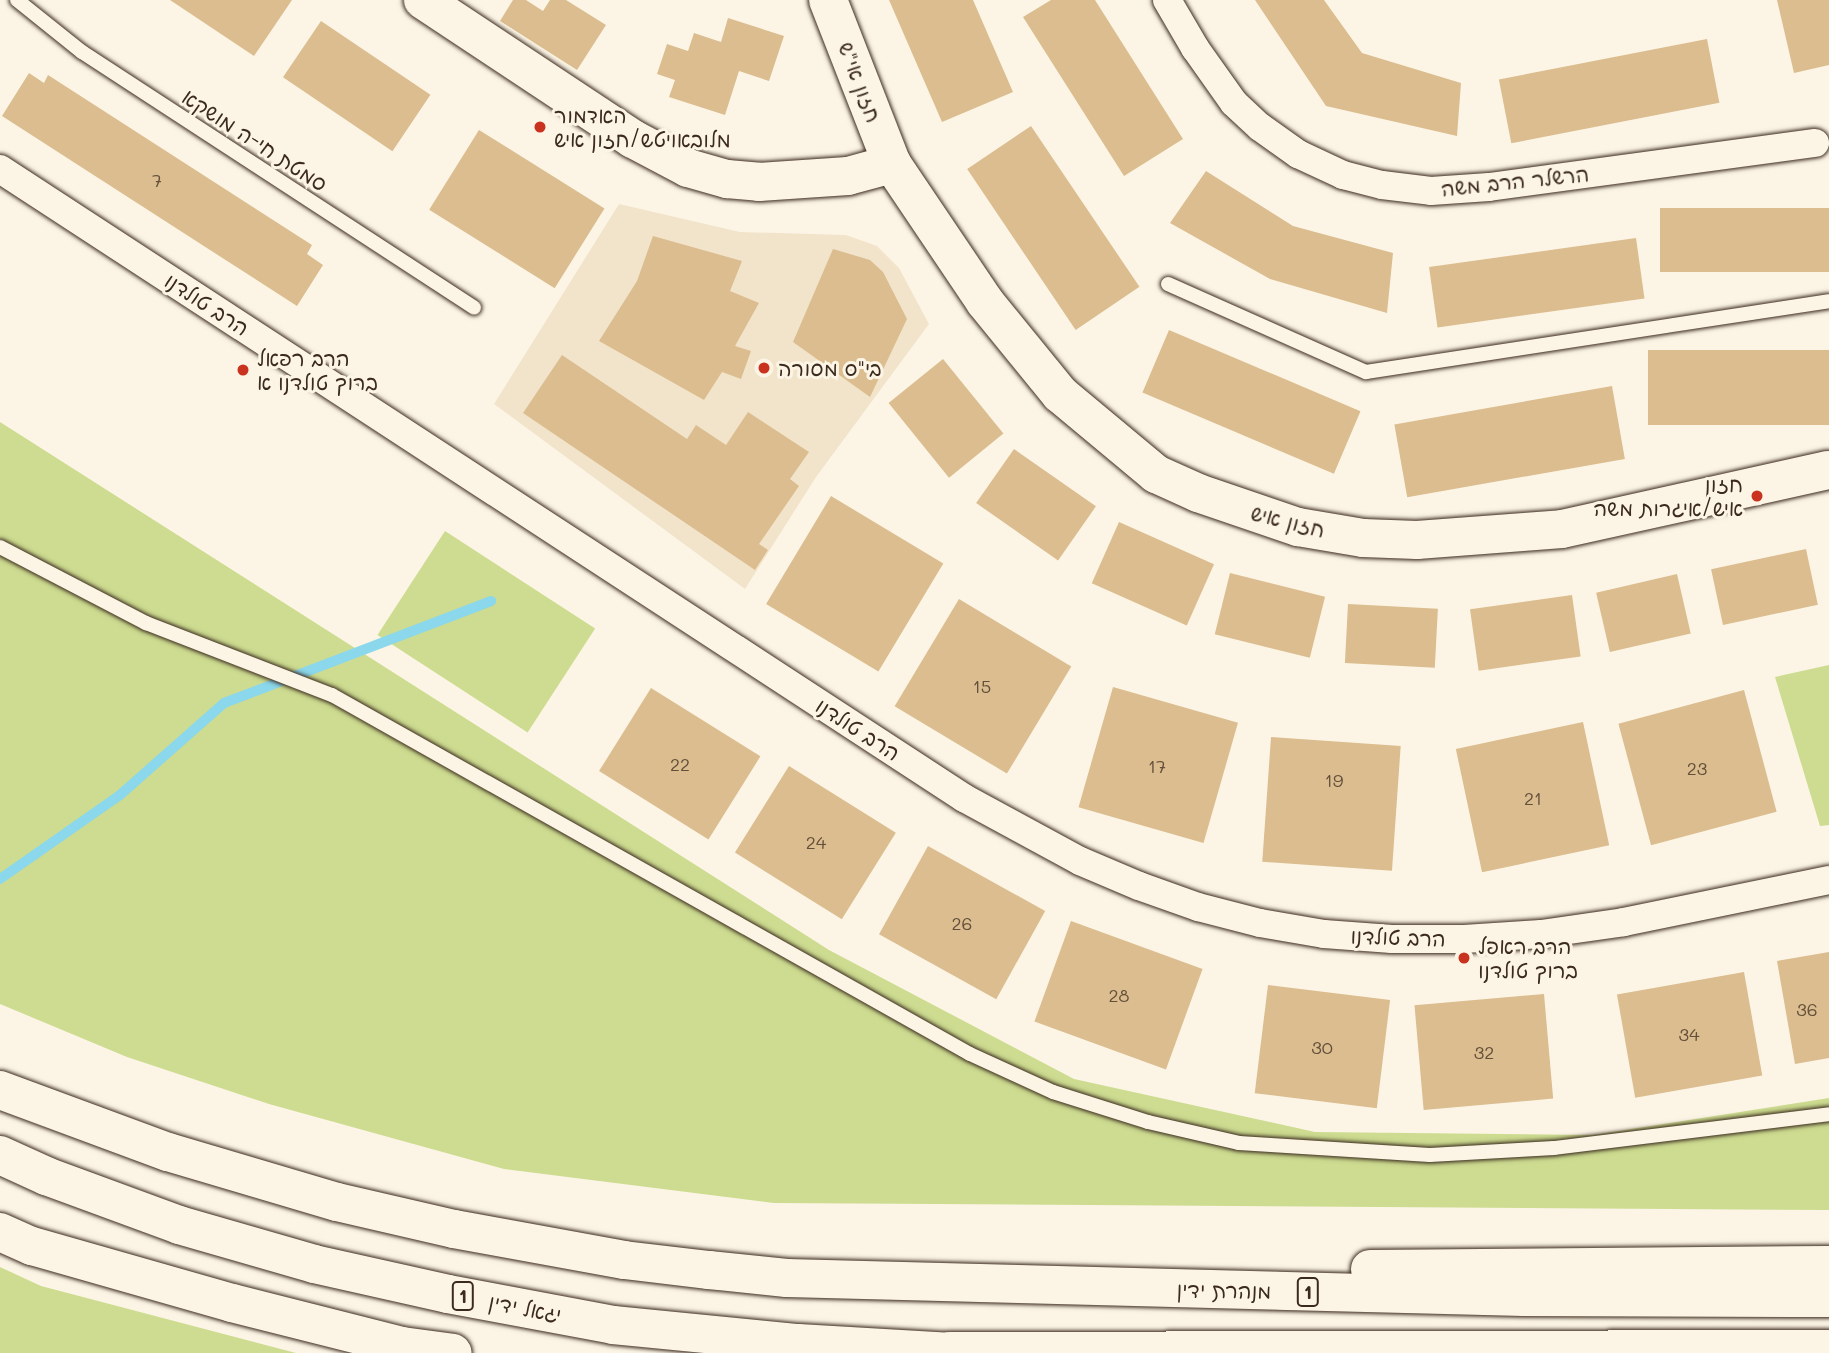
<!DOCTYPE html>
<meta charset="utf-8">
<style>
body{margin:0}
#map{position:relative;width:1829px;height:1353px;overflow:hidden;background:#fcf5e5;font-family:Mali,"Playpen Sans Hebrew",sans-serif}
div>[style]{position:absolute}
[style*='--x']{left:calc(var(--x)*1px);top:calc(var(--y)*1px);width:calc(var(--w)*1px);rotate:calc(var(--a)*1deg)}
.built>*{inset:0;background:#f2e4cb}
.green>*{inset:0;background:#cddc90;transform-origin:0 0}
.stream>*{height:10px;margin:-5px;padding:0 5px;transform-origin:5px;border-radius:5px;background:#8bd7eb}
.building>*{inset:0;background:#dbbd8f;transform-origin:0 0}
.roads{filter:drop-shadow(0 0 2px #3b2a1e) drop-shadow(0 0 2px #3b2a1e)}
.lane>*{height:14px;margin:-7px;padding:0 7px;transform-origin:7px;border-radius:7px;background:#fcf5e5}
.street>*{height:28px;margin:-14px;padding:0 14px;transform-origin:14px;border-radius:14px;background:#fcf5e5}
.secondary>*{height:38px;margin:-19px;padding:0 19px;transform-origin:19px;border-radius:19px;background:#fcf5e5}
.highway>*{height:38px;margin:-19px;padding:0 19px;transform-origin:19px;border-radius:19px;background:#fcf5e5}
.dots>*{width:19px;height:19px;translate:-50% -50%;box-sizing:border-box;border:4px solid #fcf5e5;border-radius:50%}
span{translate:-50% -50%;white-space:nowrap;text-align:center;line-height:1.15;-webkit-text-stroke:6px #fcf5e5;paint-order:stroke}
.number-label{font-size:18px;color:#634f3a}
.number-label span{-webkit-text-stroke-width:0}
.shield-label span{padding:2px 5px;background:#fcf5e5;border:2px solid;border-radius:5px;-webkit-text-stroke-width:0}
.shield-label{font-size:19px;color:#3b2a1e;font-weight:700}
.street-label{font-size:21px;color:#3b2a1e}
.poi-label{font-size:21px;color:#3b2a1e}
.left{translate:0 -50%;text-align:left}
.right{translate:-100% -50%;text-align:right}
</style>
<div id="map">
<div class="built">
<i style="clip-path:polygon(619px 204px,740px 232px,846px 235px,877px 246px,899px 268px,929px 324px,816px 477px,745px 589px,494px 404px)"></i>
</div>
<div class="green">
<i style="clip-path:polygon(0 422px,829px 950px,1074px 1079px,1315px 1132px,1593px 1135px,1829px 1098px,1829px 1210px,774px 1203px,504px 1169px,269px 1104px,127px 1057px,0 1004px)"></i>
<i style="left:445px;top:531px;width:179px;height:124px;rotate:33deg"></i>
<i style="clip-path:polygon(1829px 665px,1829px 825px,1820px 826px,1775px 677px)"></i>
<i style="clip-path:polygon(0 1267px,41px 1286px,296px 1353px,0 1353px)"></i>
</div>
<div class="stream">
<i style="--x:0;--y:879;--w:146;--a:-35"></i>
<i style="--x:120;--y:795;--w:139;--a:-41.5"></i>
<i style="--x:224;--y:703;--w:286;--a:-20.9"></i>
</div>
<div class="building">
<i style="clip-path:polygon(170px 0,292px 0,254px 56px)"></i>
<i style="clip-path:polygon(513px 0,526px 0,543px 11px,550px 0,566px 0,606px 25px,577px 70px,500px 21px)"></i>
<i style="clip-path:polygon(889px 0,973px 0,1013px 92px,942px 122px)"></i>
<i style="clip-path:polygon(1051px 0,1095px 0,1183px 139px,1124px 176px,1023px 17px)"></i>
<i style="clip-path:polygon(1255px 0,1324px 0,1362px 53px,1461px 83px,1457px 136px,1326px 106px)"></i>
<i style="clip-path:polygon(1777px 0,1829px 0,1829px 65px,1794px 73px)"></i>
<i style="clip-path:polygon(728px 18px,784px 36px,769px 81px,739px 71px,725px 115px,669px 97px,675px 80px,657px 74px,667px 44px,688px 51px,694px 33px,721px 42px)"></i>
<i style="left:321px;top:21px;width:132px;height:68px;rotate:34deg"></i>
<i style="left:1707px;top:39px;width:65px;height:212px;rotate:79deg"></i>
<i style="clip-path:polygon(29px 73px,44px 83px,48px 75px,312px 245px,307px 254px,323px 265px,297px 306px,2px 116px)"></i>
<i style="left:1031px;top:126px;width:194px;height:77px;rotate:56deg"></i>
<i style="left:479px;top:130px;width:148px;height:94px;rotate:32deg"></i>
<i style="clip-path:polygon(1206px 171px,1293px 226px,1393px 253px,1387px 313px,1270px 279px,1170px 223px)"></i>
<i style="left:1829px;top:208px;width:64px;height:169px;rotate:90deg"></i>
<i style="clip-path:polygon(653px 236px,742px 261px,730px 291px,759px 303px,735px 346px,751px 351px,741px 379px,722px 372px,704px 400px,599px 341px,637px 281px)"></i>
<i style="left:1636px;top:238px;width:61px;height:209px;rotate:82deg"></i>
<i style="clip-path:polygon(833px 249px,870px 260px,883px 272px,907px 319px,870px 397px,793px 342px)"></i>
<i style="left:1169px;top:330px;width:208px;height:68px;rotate:23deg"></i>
<i style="left:1829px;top:350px;width:75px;height:181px;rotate:90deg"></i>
<i style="clip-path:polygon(562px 355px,687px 439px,696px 425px,726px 445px,748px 412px,809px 452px,790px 479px,799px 486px,759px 544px,768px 550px,755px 570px,523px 413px)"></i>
<i style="left:943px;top:359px;width:96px;height:70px;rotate:51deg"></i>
<i style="left:1612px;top:386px;width:74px;height:221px;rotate:80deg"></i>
<i style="left:1014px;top:449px;width:100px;height:66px;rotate:35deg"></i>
<i style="left:831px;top:496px;width:131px;height:126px;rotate:31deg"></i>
<i style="left:1119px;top:522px;width:104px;height:67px;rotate:24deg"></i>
<i style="left:1806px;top:549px;width:57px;height:97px;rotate:78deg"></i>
<i style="left:1230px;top:573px;width:98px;height:63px;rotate:14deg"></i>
<i style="left:1677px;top:574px;width:61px;height:83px;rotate:77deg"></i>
<i style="left:1572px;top:595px;width:62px;height:103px;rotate:82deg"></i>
<i style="left:959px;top:599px;width:131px;height:125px;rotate:31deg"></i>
<i style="left:1348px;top:604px;width:90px;height:59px;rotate:3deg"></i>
<i style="left:1113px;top:687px;width:130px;height:125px;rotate:16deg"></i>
<i style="left:651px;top:688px;width:129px;height:98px;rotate:32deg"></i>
<i style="left:1744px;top:690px;width:126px;height:130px;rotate:75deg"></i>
<i style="left:1583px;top:722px;width:126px;height:130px;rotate:78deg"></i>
<i style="left:1271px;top:737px;width:130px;height:125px;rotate:4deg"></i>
<i style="left:789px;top:766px;width:126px;height:102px;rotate:32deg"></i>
<i style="left:928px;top:846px;width:134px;height:101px;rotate:29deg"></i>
<i style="left:1071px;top:921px;width:140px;height:107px;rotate:20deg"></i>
<i style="clip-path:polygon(1829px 952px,1829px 1058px,1795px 1064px,1777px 961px)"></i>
<i style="left:1744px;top:972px;width:105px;height:129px;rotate:80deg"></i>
<i style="left:1268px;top:985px;width:123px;height:109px;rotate:7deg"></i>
<i style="left:1544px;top:994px;width:105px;height:130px;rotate:85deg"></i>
</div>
<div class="roads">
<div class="lane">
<i style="--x:17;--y:0;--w:83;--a:38.7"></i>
<i style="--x:82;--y:52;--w:468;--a:33.1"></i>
<i style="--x:1168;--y:284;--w:217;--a:24"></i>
<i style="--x:1366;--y:372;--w:468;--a:-8.7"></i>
<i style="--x:0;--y:547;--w:165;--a:27.5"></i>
<i style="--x:146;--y:623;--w:199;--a:21.2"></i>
<i style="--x:332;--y:695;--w:732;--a:29.37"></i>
<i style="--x:970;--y:1054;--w:91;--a:24.6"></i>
<i style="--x:1053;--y:1092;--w:100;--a:17.5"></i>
<i style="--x:1148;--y:1122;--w:93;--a:13"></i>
<i style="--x:1239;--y:1143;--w:191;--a:3.6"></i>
<i style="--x:1430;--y:1155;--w:124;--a:-3.2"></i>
<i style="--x:1554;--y:1148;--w:277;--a:-7"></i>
</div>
<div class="street">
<i style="--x:1167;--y:0;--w:56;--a:59.7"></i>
<i style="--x:1195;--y:48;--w:67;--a:54.7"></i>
<i style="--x:1234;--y:103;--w:35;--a:43"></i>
<i style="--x:1260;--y:127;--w:47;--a:35.4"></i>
<i style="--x:1298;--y:154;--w:50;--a:25"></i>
<i style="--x:1343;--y:175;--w:40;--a:14.4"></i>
<i style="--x:1382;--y:185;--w:49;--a:7"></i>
<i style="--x:1431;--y:191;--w:58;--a:-3.9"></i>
<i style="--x:1489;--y:187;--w:329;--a:-7.7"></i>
<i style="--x:0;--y:169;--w:1151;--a:33.12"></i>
<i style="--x:964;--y:798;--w:132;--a:28.5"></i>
<i style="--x:1080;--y:861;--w:64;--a:23"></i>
<i style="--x:1139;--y:886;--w:63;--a:19.6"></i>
<i style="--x:1198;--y:907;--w:64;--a:14.5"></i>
<i style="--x:1260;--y:923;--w:65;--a:9.8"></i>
<i style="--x:1324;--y:934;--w:68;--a:4.2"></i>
<i style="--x:1392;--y:939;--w:72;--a:0"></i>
<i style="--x:1464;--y:939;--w:77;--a:-3.7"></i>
<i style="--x:1541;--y:934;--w:84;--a:-8.2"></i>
<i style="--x:1624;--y:922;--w:209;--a:-11.6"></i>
</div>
<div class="secondary">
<i style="--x:423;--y:0;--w:252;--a:33.5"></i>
<i style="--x:633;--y:139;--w:62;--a:27.8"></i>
<i style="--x:688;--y:168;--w:41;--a:15.8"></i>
<i style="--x:727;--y:179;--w:32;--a:5"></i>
<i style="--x:759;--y:182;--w:89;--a:-3.9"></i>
<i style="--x:848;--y:176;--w:46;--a:-15.3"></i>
<i style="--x:828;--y:0;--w:176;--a:68.7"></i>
<i style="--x:892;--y:164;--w:166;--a:56"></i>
<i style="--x:985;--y:302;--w:119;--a:50.8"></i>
<i style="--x:1060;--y:394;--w:125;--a:39.8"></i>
<i style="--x:1156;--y:474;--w:46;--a:24.3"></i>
<i style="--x:1198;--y:493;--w:106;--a:18.8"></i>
<i style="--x:1298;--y:527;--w:66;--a:9.6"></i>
<i style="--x:1363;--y:538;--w:54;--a:2.1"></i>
<i style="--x:1417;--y:540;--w:145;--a:-4.3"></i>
<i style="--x:1562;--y:529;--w:273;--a:-12.5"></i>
</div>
<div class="highway">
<i style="--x:0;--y:1090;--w:179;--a:20.3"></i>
<i style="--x:168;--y:1152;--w:176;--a:16.5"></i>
<i style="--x:337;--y:1202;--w:120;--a:13"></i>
<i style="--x:454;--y:1229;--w:173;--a:10.3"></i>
<i style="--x:624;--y:1260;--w:86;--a:6.7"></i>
<i style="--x:709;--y:1270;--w:78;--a:5.9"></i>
<i style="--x:787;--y:1278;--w:737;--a:1.48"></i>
<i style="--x:1524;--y:1297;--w:305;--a:0.2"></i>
<i style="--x:0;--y:1155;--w:51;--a:24.5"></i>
<i style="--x:46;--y:1176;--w:142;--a:20.2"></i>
<i style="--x:179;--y:1225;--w:141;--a:16.1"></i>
<i style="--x:314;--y:1264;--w:137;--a:12.6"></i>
<i style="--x:448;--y:1294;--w:168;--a:10.6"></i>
<i style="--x:613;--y:1325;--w:186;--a:5.6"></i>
<i style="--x:798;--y:1343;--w:176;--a:3.3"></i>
<i style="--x:0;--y:1232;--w:35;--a:24"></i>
<i style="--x:32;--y:1246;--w:208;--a:15.9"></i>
<i style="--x:232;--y:1303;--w:175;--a:14.2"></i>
<i style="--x:402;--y:1346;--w:51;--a:7.8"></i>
<i style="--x:1370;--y:1269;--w:459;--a:-0.5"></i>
<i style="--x:950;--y:1351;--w:879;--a:-0.13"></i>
</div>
</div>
<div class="dots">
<i style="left:540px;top:127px;background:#c8321e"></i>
<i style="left:764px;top:368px;background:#c8321e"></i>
<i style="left:243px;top:370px;background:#c8321e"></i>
<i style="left:1757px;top:496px;background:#c8321e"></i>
<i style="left:1464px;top:958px;background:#c8321e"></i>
</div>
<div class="number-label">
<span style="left:157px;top:180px">7</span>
<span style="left:982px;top:686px">15</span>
<span style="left:680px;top:764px">22</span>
<span style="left:1157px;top:766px">17</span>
<span style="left:1697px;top:768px">23</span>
<span style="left:1334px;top:780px">19</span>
<span style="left:1533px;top:798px">21</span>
<span style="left:816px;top:842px">24</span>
<span style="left:962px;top:923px">26</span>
<span style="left:1119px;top:995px">28</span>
<span style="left:1807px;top:1009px">36</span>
<span style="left:1689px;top:1034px">34</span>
<span style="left:1322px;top:1047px">30</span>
<span style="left:1484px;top:1052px">32</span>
</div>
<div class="shield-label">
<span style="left:1308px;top:1292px">1</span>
<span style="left:463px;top:1296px">1</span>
</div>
<div class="street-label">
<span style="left:860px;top:82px;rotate:69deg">חזון אי"ש</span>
<span style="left:255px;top:140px;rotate:33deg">סמטת חי-ה מושקא</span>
<span style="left:1515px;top:181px;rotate:-6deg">הרשלר הרב משה</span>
<span style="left:207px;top:304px;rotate:33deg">הרב טולדנו</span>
<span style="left:1288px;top:521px;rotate:14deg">חזון איש</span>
<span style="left:858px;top:729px;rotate:33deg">הרב טולדנו</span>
<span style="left:1398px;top:937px;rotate:2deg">הרב טולדנו</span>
<span style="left:1224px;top:1290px;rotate:1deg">מנהרת ידין</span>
<span style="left:525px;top:1308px;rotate:11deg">יגאל ידין</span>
</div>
<div class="poi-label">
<span class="left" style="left:554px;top:127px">האדמור<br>מלובאויטש/חזון איש</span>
<span class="left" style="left:257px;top:370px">הרב רפאל<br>ברוך טולדנו א</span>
<span class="left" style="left:778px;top:368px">בי"ס מסורה</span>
<span class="right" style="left:1743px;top:496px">חזון<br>איש/איגרות משה</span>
<span class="left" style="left:1478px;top:958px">הרב ראפל<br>ברוך טולדנו</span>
</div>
</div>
